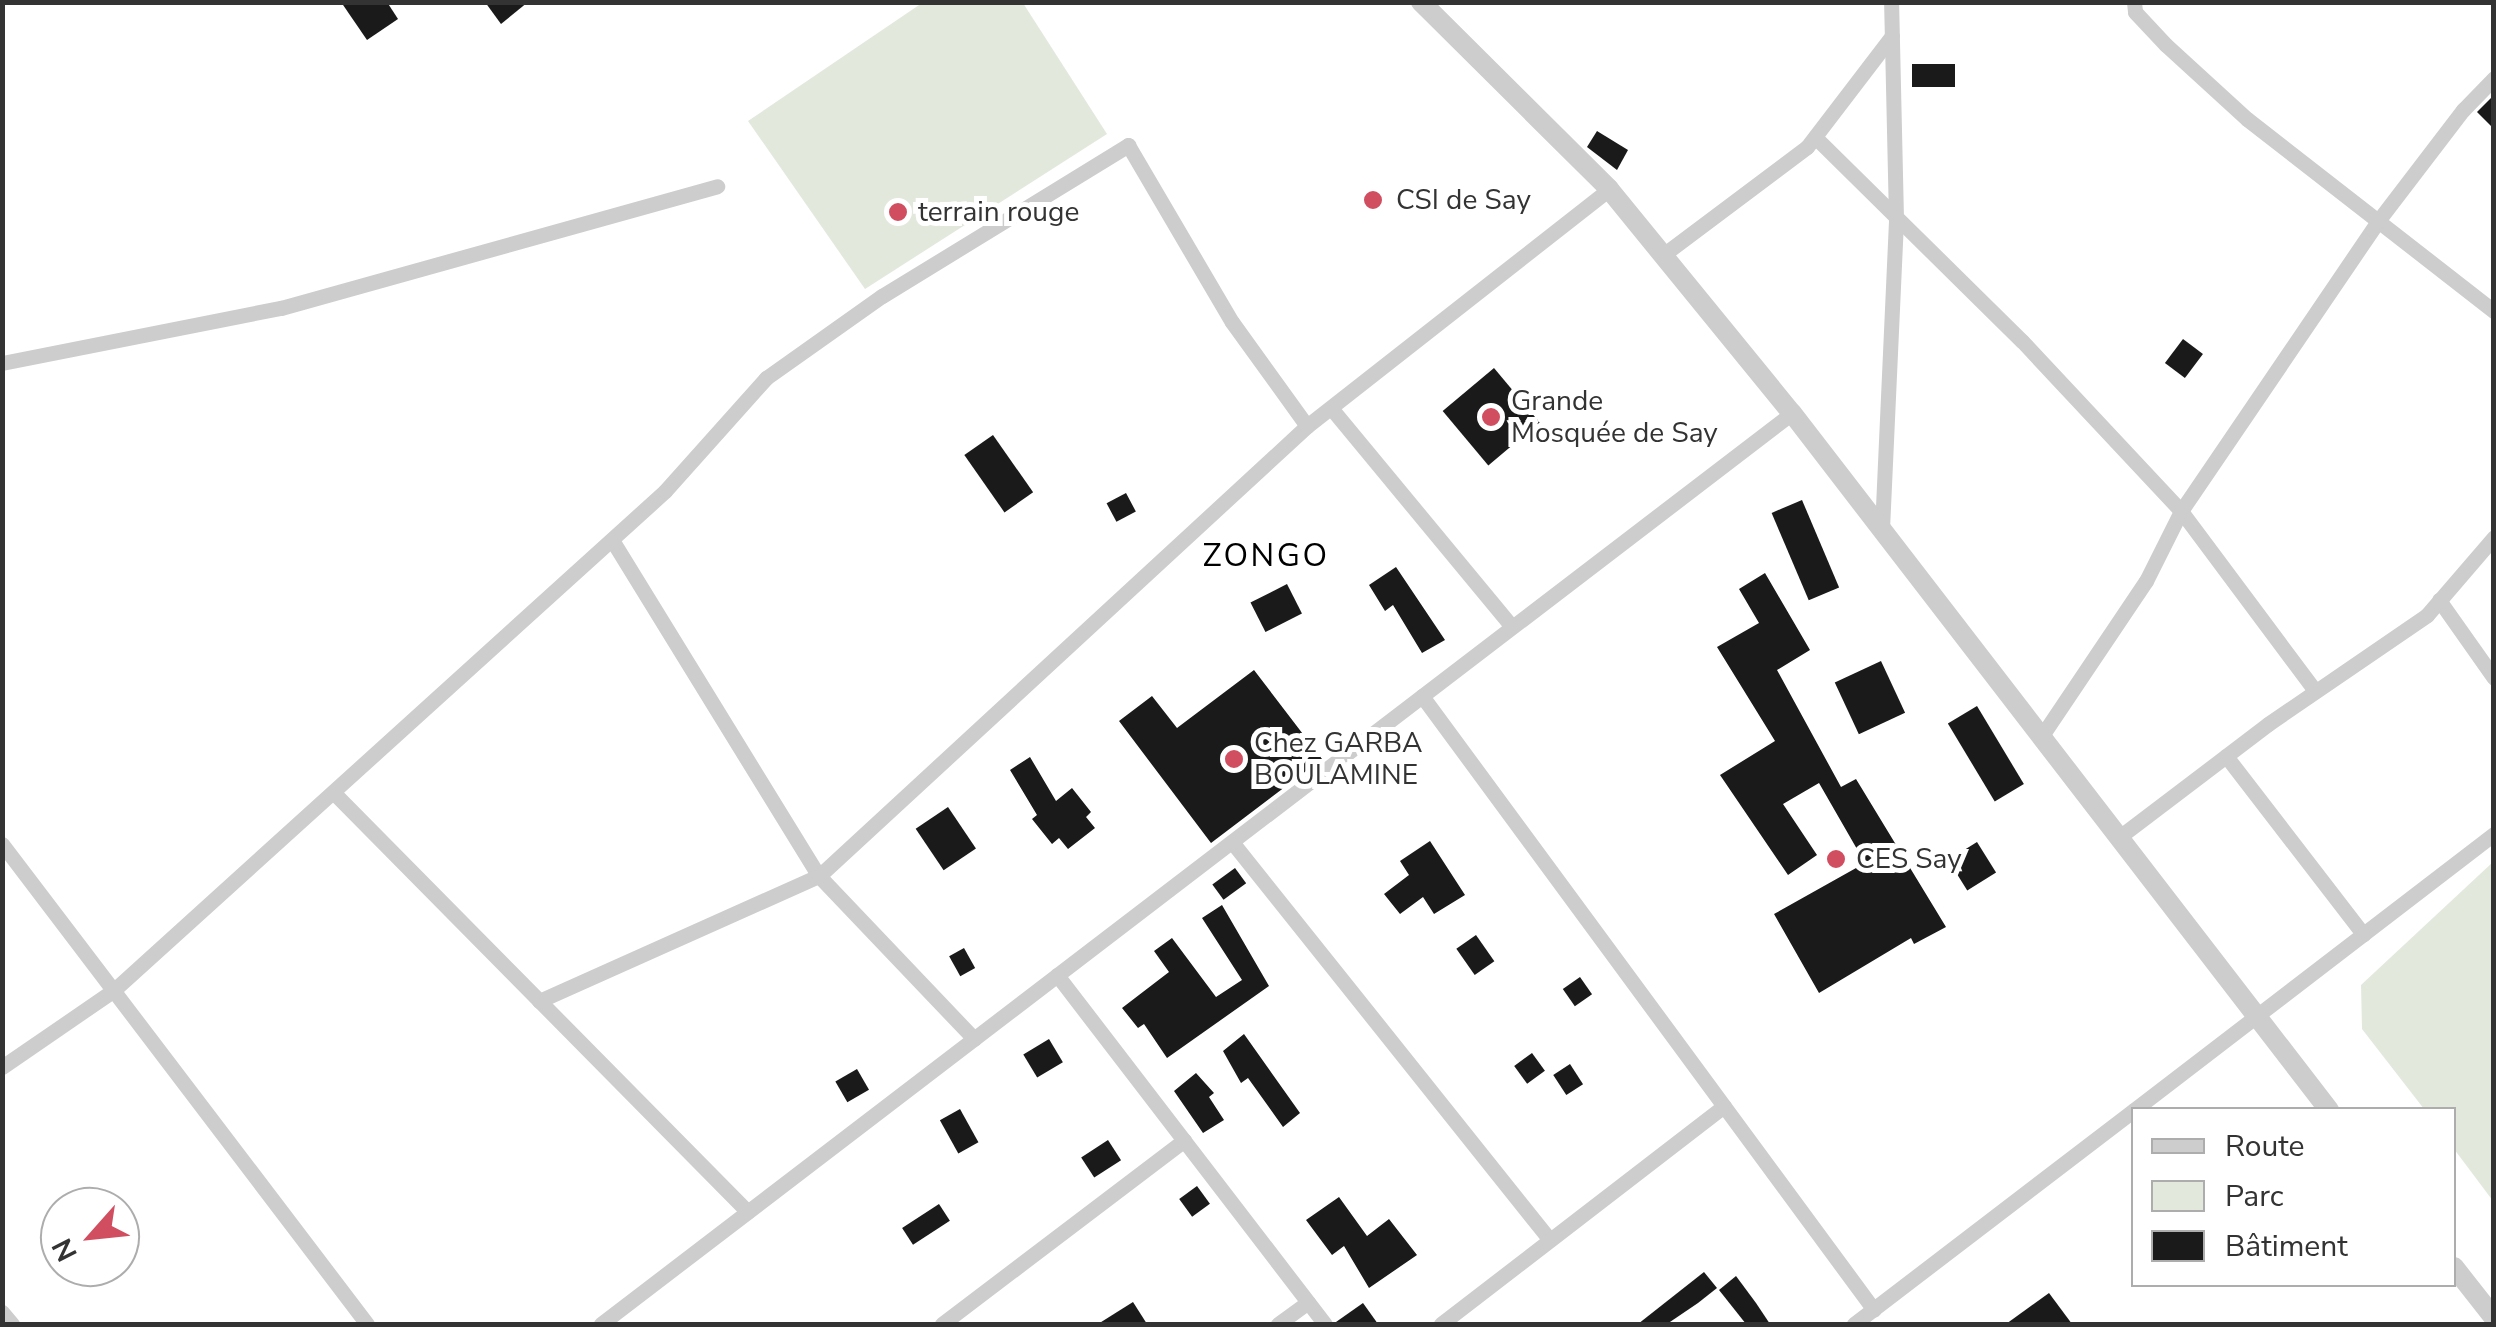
<!DOCTYPE html>
<meta charset="utf-8">
<style>
body{margin:0}
#map{position:relative;width:2496px;height:1327px;overflow:hidden;background:#fff;font-family:"Nunito Sans",sans-serif}
div>[style]{position:absolute}
[style*='--x']{left:calc(var(--x)*1px);top:calc(var(--y)*1px);width:calc(var(--w)*1px);rotate:calc(var(--a)*1deg)}
.green>*{inset:0;background:#e3e8dd}
.building>*{inset:0;background:#1a1a1a;transform-origin:0 0}
.minor>*{height:15px;margin:-7.5px;padding:0 7.5px;transform-origin:7.5px;border-radius:7.5px;background:#cdcdcd}
.tertiary>*{height:20px;margin:-10px;padding:0 10px;transform-origin:10px;border-radius:10px;background:#cdcdcd}
.dots>*{width:28px;height:28px;translate:-50% -50%;box-sizing:border-box;border:5px solid #fff;border-radius:50%}
span{translate:-50% -50%;white-space:nowrap;text-align:center;line-height:1.15;-webkit-text-stroke:10px #fff;paint-order:stroke}
.poi-label{font-size:28px;color:#333}
.left{translate:0 -50%;text-align:left}
.quarter-label{font-size:32px;color:#000;letter-spacing:2.5px}
.frame{position:absolute;inset:0;border:5px solid #333;pointer-events:none}
.legend{position:absolute;left:2131px;top:1107px;width:325px;height:180px;box-sizing:border-box;background:#fff;border:2px solid #adadad;margin:0;padding:12px 18px;list-style:none;font-size:30px;color:#333}
.legend li{display:flex;align-items:center;gap:20px;height:50px}
.legend b{width:50px;border:2px solid #adadad}
.north{position:absolute;left:40px;top:1187px;width:100px;height:100px;box-sizing:border-box;background:#fff;border:2px solid #adadad;border-radius:50%;rotate:243deg;font-size:28px;font-weight:700;line-height:40px;text-align:center;color:#333}
.north::after{content:'';display:block;margin:auto;width:35px;height:45px;background:#d14e61;clip-path:polygon(50% 0,100% 100%,50% 72%,0 100%)}
</style>
<div id="map">
<div class="green">
<i style="clip-path:polygon(1023px 3px,1107px 134px,865px 289px,748px 121px,922px 3px)"></i>
<i style="clip-path:polygon(2493px 862px,2493px 1201px,2454px 1149px,2454px 1110px,2424px 1109px,2362px 1029px,2361px 985px)"></i>
</div>
<div class="building">
<i style="clip-path:polygon(341px 2px,387px 2px,398px 19px,367px 40px)"></i>
<i style="clip-path:polygon(485px 2px,528px 2px,501px 24px)"></i>
<i style="left:1912px;top:64px;width:43px;height:23px"></i>
<i style="clip-path:polygon(2494px 95px,2494px 129px,2477px 112px)"></i>
<i style="clip-path:polygon(1597px 131px,1628px 150px,1617px 170px,1587px 147px)"></i>
<i style="left:2183px;top:339px;width:25px;height:30px;rotate:37deg"></i>
<i style="left:1494px;top:368px;width:71px;height:67px;rotate:50deg"></i>
<i style="left:993px;top:435px;width:70px;height:35px;rotate:55deg"></i>
<i style="left:1126px;top:493px;width:21px;height:22px;rotate:62deg"></i>
<i style="left:1802px;top:500px;width:95px;height:33px;rotate:67deg"></i>
<i style="clip-path:polygon(1396px 567px,1445px 640px,1422px 653px,1393px 605px,1385px 611px,1369px 585px)"></i>
<i style="clip-path:polygon(1765px 573px,1810px 650px,1777px 670px,1841px 787px,1856px 779px,1946px 927px,1914px 944px,1911px 938px,1819px 993px,1774px 914px,1865px 863px,1819px 783px,1783px 804px,1817px 855px,1788px 875px,1720px 775px,1775px 741px,1717px 647px,1759px 623px,1739px 589px)"></i>
<i style="left:1287px;top:584px;width:33px;height:41px;rotate:63deg"></i>
<i style="left:1881px;top:661px;width:57px;height:51px;rotate:65deg"></i>
<i style="clip-path:polygon(1254px 670px,1322px 759px,1211px 843px,1119px 721px,1152px 696px,1177px 728px)"></i>
<i style="left:1977px;top:706px;width:91px;height:34px;rotate:59deg"></i>
<i style="clip-path:polygon(1030px 757px,1056px 801px,1072px 788px,1091px 812px,1086px 817px,1095px 828px,1068px 849px,1059px 838px,1052px 844px,1032px 819px,1037px 815px,1010px 770px)"></i>
<i style="left:948px;top:807px;width:50px;height:39px;rotate:56deg"></i>
<i style="clip-path:polygon(1430px 841px,1465px 895px,1434px 914px,1423px 897px,1400px 914px,1384px 894px,1409px 875px,1400px 861px)"></i>
<i style="left:1977px;top:842px;width:36px;height:34px;rotate:58deg"></i>
<i style="left:1235px;top:868px;width:19px;height:28px;rotate:54deg"></i>
<i style="clip-path:polygon(1222px 905px,1269px 986px,1167px 1058px,1144px 1024px,1138px 1028px,1122px 1008px,1169px 972px,1154px 951px,1172px 938px,1216px 997px,1242px 980px,1202px 918px)"></i>
<i style="left:1476px;top:935px;width:32px;height:24px;rotate:55deg"></i>
<i style="left:964px;top:948px;width:23px;height:17px;rotate:61deg"></i>
<i style="left:1580px;top:977px;width:21px;height:21px;rotate:55deg"></i>
<i style="clip-path:polygon(1244px 1034px,1300px 1113px,1283px 1127px,1248px 1078px,1241px 1083px,1223px 1051px)"></i>
<i style="left:1049px;top:1039px;width:27px;height:30px;rotate:59deg"></i>
<i style="left:1532px;top:1053px;width:22px;height:22px;rotate:54deg"></i>
<i style="left:1570px;top:1064px;width:24px;height:20px;rotate:57deg"></i>
<i style="left:857px;top:1069px;width:24px;height:25px;rotate:60deg"></i>
<i style="clip-path:polygon(1196px 1073px,1214px 1093px,1209px 1097px,1224px 1120px,1203px 1133px,1174px 1091px)"></i>
<i style="left:960px;top:1109px;width:38px;height:23px;rotate:61deg"></i>
<i style="left:1108px;top:1140px;width:24px;height:32px;rotate:57deg"></i>
<i style="left:1197px;top:1186px;width:22px;height:22px;rotate:54deg"></i>
<i style="clip-path:polygon(1339px 1197px,1367px 1236px,1389px 1219px,1417px 1255px,1369px 1288px,1344px 1246px,1332px 1255px,1306px 1220px)"></i>
<i style="left:939px;top:1204px;width:20px;height:44px;rotate:57deg"></i>
<i style="clip-path:polygon(1704px 1272px,1717px 1288px,1698px 1303px,1667px 1324px,1638px 1324px)"></i>
<i style="clip-path:polygon(1736px 1276px,1756px 1303px,1770px 1324px,1746px 1324px,1719px 1290px)"></i>
<i style="clip-path:polygon(2049px 1293px,2072px 1324px,2006px 1324px)"></i>
<i style="clip-path:polygon(1133px 1302px,1147px 1324px,1098px 1324px)"></i>
<i style="clip-path:polygon(1363px 1303px,1378px 1324px,1336px 1324px,1336px 1322px)"></i>
</div>
<div class="minor">
<i style="--x:2134;--y:2;--w:10;--a:84"></i>
<i style="--x:2135;--y:12;--w:45;--a:46.8"></i>
<i style="--x:2166;--y:45;--w:110;--a:42.4"></i>
<i style="--x:2247;--y:119;--w:313;--a:37.9"></i>
<i style="--x:1815;--y:137;--w:291;--a:44.6"></i>
<i style="--x:2022;--y:341;--w:233;--a:46.9"></i>
<i style="--x:2181;--y:511;--w:224;--a:53.3"></i>
<i style="--x:1663;--y:255;--w:180;--a:-36.9"></i>
<i style="--x:1807;--y:147;--w:140;--a:-52.6"></i>
<i style="--x:2;--y:363;--w:284;--a:-11.2"></i>
<i style="--x:281;--y:308;--w:453;--a:-15.6"></i>
<i style="--x:1331;--y:408;--w:284;--a:50.4"></i>
<i style="--x:1882;--y:529;--w:311;--a:-87.4"></i>
<i style="--x:1896;--y:218;--w:216;--a:-91.3"></i>
<i style="--x:612;--y:540;--w:395;--a:58.4"></i>
<i style="--x:819;--y:876;--w:225;--a:46.4"></i>
<i style="--x:2439;--y:600;--w:95;--a:54.8"></i>
<i style="--x:1422;--y:696;--w:762;--a:53.64"></i>
<i style="--x:2041;--y:737;--w:188;--a:-56.1"></i>
<i style="--x:2146;--y:581;--w:78;--a:-63.4"></i>
<i style="--x:2181;--y:511;--w:351;--a:-55.8"></i>
<i style="--x:2378;--y:221;--w:140;--a:-52.6"></i>
<i style="--x:2463;--y:110;--w:45;--a:-45.9"></i>
<i style="--x:2226;--y:756;--w:225;--a:52.4"></i>
<i style="--x:333;--y:792;--w:590;--a:45.34"></i>
<i style="--x:2118;--y:838;--w:188;--a:-37.2"></i>
<i style="--x:2268;--y:724;--w:193;--a:-34.4"></i>
<i style="--x:2427;--y:615;--w:103;--a:-49.3"></i>
<i style="--x:1232;--y:842;--w:509;--a:51.38"></i>
<i style="--x:2;--y:844;--w:603;--a:52.75"></i>
<i style="--x:1057;--y:975;--w:440;--a:52.5"></i>
<i style="--x:539;--y:1001;--w:307;--a:-24.1"></i>
<i style="--x:819;--y:876;--w:664;--a:-42.68"></i>
<i style="--x:1307;--y:426;--w:384;--a:-38.1"></i>
<i style="--x:2;--y:1067;--w:136;--a:-34.5"></i>
<i style="--x:114;--y:990;--w:743;--a:-42.16"></i>
<i style="--x:665;--y:491;--w:152;--a:-48.2"></i>
<i style="--x:766;--y:378;--w:142;--a:-35.3"></i>
<i style="--x:882;--y:296;--w:289;--a:-31.5"></i>
<i style="--x:1128;--y:145;--w:205;--a:59.6"></i>
<i style="--x:1232;--y:322;--w:128;--a:54.2"></i>
<i style="--x:2134;--y:1110;--w:454;--a:-37.5"></i>
<i style="--x:2;--y:1312;--w:16;--a:50"></i>
<i style="--x:601;--y:1324;--w:1499;--a:-37.41"></i>
<i style="--x:942;--y:1324;--w:304;--a:-37.2"></i>
<i style="--x:1278;--y:1324;--w:37;--a:-36"></i>
<i style="--x:1441;--y:1324;--w:357;--a:-37.6"></i>
<i style="--x:1854;--y:1324;--w:352;--a:-37.4"></i>
</div>
<div class="tertiary">
<i style="--x:1421;--y:2;--w:265;--a:44.8"></i>
<i style="--x:1609;--y:189;--w:289;--a:50.8"></i>
<i style="--x:1792;--y:413;--w:880;--a:52.39"></i>
<i style="--x:2454;--y:1267;--w:65;--a:51.9"></i>
</div>
<div class="dots">
<i style="left:1373px;top:200px;background:#d14e61"></i>
<i style="left:898px;top:212px;background:#d14e61"></i>
<i style="left:1491px;top:417px;background:#d14e61"></i>
<i style="left:1234px;top:759px;background:#d14e61"></i>
<i style="left:1836px;top:859px;background:#d14e61"></i>
</div>
<div class="poi-label">
<span class="left" style="left:1396px;top:200px">CSI de Say</span>
<span class="left" style="left:918px;top:212px">terrain rouge</span>
<span class="left" style="left:1511px;top:417px">Grande<br>Mosquée de Say</span>
<span class="left" style="left:1254px;top:759px">Chez GARBA<br>BOULAMINE</span>
<span class="left" style="left:1856px;top:859px">CES Say</span>
</div>
<div class="quarter-label">
<span style="left:1266px;top:556px">ZONGO</span>
</div>
<div class="frame"></div>
<ul class="legend">
<li><b style="height:12px;background:#cdcdcd"></b>Route</li>
<li><b style="height:28px;background:#e3e8dd"></b>Parc</li>
<li><b style="height:28px;background:#1a1a1a"></b>Bâtiment</li>
</ul>
<div class="north">N</div>
</div>
